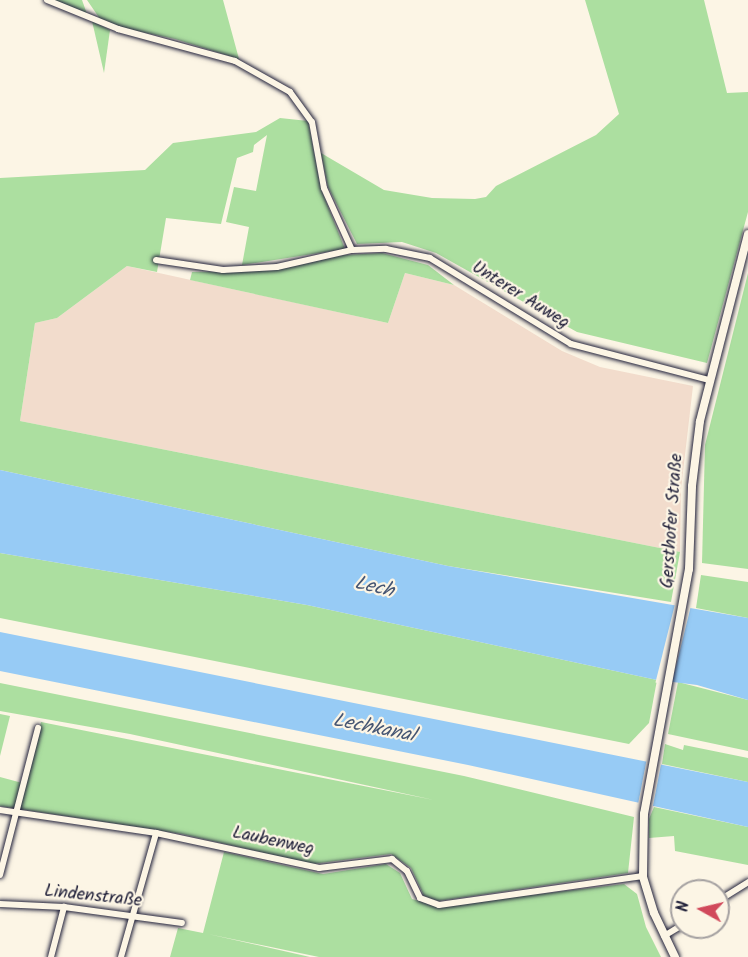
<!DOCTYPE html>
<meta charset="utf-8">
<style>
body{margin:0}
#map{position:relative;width:748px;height:957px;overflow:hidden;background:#fcf5e5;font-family:Kalam,sans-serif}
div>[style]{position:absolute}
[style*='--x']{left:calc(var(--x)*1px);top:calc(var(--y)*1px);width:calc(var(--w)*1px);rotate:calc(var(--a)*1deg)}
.built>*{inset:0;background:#f2dccc}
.green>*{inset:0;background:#acdfa0}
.water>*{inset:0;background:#97cbf5}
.pier>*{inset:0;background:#fcf5e5;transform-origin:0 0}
.roads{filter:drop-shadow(0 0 2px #22223b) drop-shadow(0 0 2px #22223b)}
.minor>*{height:6px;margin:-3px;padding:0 3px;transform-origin:3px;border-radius:3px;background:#fcf5e5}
.secondary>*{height:8px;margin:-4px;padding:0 4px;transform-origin:4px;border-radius:4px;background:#fcf5e5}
span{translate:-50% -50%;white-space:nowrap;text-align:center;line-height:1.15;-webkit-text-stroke:4.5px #fcf5e5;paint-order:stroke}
.street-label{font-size:18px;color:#22223b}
.water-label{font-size:20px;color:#455573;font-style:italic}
.north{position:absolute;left:670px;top:879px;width:60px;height:60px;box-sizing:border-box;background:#fcf5e5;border:2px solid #a5a1a1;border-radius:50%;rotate:278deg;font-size:16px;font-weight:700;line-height:24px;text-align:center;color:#22223b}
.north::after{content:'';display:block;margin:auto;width:21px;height:27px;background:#d1495b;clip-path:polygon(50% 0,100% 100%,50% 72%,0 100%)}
</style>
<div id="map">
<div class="built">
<i style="clip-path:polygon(127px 266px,388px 323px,405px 273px,454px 285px,562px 351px,600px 367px,693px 386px,681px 489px,680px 552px,20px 421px,35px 323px,57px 318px)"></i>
</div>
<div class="green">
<i style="clip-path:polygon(53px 0,82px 0,87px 14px)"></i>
<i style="clip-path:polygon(87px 0,223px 0,239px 59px,175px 39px,118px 27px,100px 19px)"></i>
<i style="clip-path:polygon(585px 0,704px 0,727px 93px,748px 92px,748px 212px,707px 363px,577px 332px,436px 253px,402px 242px,357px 244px,328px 187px,321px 153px,384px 190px,432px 198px,475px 199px,486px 197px,496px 186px,596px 135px,619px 114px)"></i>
<i style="clip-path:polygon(92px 21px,110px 30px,104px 73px)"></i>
<i style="clip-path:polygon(280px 118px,308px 121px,321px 189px,345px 249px,242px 265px,249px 227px,226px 222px,234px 187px,256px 191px,267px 135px,254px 145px,253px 152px,237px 158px,221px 224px,166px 218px,157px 272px,127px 266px,57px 318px,35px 323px,20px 421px,680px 552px,671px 602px,448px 566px,0 470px,0 178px,145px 170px,173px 143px,256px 132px)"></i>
<i style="clip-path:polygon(382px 253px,428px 265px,454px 285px,405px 273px,388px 323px,190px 280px,192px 272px,276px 270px,344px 255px)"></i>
<i style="clip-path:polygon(748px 273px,748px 569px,702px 563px,705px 445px)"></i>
<i style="clip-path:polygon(0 553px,307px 605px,657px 680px,649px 723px,629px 744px,0 618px)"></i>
<i style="clip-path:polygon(701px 575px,748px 582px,748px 618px,696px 608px)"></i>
<i style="clip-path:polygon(678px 682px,748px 700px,748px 751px,668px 734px)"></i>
<i style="clip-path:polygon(0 683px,464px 776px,634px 817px,628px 873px,438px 901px,424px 896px,411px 868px,391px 854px,312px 864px,182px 834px,0 806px,0 777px,26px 784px,41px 722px,434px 800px,130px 734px,0 711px)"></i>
<i style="clip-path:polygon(0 714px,10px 716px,0 756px)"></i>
<i style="clip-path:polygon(665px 744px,683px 750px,684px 745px,748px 758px,748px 782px,662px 764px)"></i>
<i style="clip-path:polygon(654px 807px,748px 827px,748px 865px,675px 851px,674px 836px,649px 838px,649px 819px)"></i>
<i style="clip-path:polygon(224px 852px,323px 874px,386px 864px,400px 873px,412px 899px,438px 906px,624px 884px,637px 894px,646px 927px,661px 957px,319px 957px,208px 934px,310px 957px,170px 957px,178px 928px,203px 933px)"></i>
</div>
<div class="water">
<i style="clip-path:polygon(0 470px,448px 566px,748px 618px,748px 700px,697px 685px,657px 680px,307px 605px,0 553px)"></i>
<i style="clip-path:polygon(0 632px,748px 782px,748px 827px,468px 765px,0 671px)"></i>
</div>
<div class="pier">
<i style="left:676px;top:600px;width:16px;height:85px;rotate:14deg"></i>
<i style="left:647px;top:758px;width:15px;height:49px;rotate:11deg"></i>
</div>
<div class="roads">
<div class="minor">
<i style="--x:47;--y:0;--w:77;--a:22.2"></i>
<i style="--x:118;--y:29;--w:121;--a:15.3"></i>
<i style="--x:235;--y:61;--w:63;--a:29.4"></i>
<i style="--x:290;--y:92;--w:37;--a:54"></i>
<i style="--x:312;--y:122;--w:67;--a:79.7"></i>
<i style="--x:324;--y:188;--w:68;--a:65.7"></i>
<i style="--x:156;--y:260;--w:68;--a:8.5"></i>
<i style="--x:223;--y:270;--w:54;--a:-3.2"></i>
<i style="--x:277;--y:267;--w:77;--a:-12.8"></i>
<i style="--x:352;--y:250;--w:34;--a:-2"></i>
<i style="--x:386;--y:249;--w:45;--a:11.6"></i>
<i style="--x:430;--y:258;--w:165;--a:31.4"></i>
<i style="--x:571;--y:344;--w:143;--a:14.6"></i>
<i style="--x:0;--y:810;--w:158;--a:8.4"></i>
<i style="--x:156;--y:833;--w:167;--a:12.1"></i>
<i style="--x:319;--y:868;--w:74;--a:-7"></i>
<i style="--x:392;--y:859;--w:19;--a:39"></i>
<i style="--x:407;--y:871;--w:30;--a:64"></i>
<i style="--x:420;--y:898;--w:20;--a:20"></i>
<i style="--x:439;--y:905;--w:206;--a:-8.1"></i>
<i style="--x:0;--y:875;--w:152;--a:-75.5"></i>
<i style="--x:718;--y:901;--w:36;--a:-32"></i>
<i style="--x:0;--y:904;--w:64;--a:2.7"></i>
<i style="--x:64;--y:907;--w:119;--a:7.7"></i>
<i style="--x:664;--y:936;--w:21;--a:-31"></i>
<i style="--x:51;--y:957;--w:52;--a:-75.4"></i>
<i style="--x:121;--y:957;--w:129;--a:-74.2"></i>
</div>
<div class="secondary">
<i style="--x:675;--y:957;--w:49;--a:-115.5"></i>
<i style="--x:654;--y:913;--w:39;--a:-107"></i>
<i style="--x:643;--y:876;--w:62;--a:-89.1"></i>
<i style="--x:644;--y:814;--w:249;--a:-79.6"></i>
<i style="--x:689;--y:569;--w:83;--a:-87.9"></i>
<i style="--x:692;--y:486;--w:65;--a:-83"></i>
<i style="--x:700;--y:421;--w:193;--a:-75.6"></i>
</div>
</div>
<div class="street-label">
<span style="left:520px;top:296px;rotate:32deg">Unterer Auweg</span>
<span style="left:673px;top:521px;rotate:-86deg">Gersthofer Straße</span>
<span style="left:273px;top:842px;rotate:12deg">Laubenweg</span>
<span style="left:93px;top:897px;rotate:6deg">Lindenstraße</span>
</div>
<div class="water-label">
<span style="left:374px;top:588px;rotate:13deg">Lech</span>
<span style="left:374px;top:729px;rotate:11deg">Lechkanal</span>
</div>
<div class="north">N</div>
</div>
